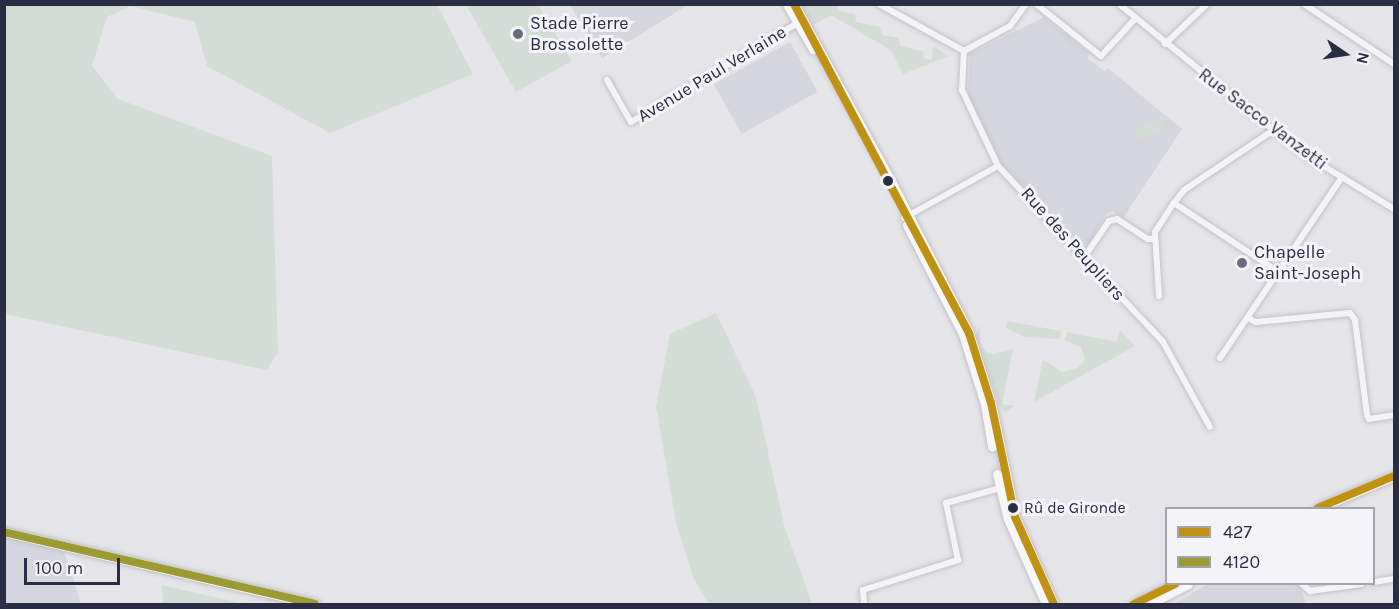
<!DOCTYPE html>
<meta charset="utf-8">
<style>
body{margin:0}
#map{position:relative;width:1399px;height:609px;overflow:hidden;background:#e5e5e9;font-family:Karla,sans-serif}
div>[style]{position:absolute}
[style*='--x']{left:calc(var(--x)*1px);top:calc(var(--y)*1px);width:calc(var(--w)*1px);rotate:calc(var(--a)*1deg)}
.built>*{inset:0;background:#d5d6de;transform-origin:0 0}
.green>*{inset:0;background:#d3dcd5;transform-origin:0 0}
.roads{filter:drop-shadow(0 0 2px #c2c2c7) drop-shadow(0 0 2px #c2c2c7)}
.street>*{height:6px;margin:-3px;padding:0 3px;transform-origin:3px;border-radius:3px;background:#f4f4f6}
.secondary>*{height:9px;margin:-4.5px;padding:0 4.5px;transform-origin:4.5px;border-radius:4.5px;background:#f7f7f8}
.bus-1>*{height:8px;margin:-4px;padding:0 4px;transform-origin:4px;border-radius:4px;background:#bf9214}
.bus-2>*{height:8px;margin:-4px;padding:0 4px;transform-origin:4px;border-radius:4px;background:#9c9a32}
.dots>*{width:16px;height:16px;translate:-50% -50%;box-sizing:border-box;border:3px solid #f3f3f8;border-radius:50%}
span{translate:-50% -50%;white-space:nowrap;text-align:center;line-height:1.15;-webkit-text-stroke:6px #f3f3f8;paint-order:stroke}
.bus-label{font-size:16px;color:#2a2d44}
.left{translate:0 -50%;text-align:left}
.poi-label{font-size:18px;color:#2a2d44}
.street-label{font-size:18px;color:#2a2d44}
.frame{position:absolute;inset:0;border:6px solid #2a2d44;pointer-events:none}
.legend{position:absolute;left:1165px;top:507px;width:210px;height:78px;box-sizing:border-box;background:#f3f3f8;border:2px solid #a3a4b0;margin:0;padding:8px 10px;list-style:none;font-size:18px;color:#2a2d44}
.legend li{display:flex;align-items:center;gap:12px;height:30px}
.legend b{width:30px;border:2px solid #a3a4b0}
.north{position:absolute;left:1315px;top:24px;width:60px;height:60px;-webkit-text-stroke:4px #f3f3f8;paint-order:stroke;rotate:103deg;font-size:16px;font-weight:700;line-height:24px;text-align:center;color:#2a2d44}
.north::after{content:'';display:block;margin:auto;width:21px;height:27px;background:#2a2d44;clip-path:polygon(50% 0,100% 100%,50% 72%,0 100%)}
.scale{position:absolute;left:24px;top:558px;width:96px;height:27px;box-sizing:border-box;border:3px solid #2a2d44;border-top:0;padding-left:8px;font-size:18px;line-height:21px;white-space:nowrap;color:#2a2d44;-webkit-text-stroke:4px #f3f3f8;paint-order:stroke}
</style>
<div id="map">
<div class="built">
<i style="clip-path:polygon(570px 5px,688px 5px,602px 58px)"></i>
<i style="clip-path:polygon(1044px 17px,1089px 53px,1087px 58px,1105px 71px,1108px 68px,1182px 129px,1123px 218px,1113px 211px,1106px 214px,1089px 244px,1079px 245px,1001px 163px,968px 93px,970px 54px)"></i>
<i style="left:790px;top:42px;width:57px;height:87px;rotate:61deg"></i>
<i style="clip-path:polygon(4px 526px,61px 542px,81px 604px,5px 604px)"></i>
<i style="clip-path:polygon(1208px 584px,1299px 584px,1306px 604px,1174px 604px)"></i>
</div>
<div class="green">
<i style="clip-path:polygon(5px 4px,437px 5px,473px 74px,330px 133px,207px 66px,195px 22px,130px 6px,107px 17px,92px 66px,118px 99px,272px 156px,278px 352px,267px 370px,5px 314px)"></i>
<i style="clip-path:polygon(466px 5px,538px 5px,572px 61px,516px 92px)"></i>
<i style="clip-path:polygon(801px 5px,837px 5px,839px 11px,855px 14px,856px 22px,880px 27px,882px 35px,899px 38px,900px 46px,923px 51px,924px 59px,932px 60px,933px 46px,949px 56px,903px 74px,891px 50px,831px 15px,813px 25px)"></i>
<i style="left:1159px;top:118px;width:13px;height:27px;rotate:63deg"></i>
<i style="clip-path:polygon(716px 313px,756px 397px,784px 525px,812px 604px,709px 604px,693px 577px,676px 522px,656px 407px,670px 334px)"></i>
<i style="clip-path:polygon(1007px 321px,1061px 331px,1060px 339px,1025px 337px,1006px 328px)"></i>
<i style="clip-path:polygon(980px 325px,980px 343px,986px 352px,993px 354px,1013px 349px,1002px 404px,1015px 406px,1006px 412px,1000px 407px,975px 337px)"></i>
<i style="clip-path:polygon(1120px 330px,1135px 346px,1034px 402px,1043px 359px,1062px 372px,1078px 368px,1085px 359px,1081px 347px,1065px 340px,1067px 332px,1117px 342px)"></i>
<i style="clip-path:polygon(162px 585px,243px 604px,163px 604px)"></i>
</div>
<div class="roads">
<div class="street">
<i style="--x:879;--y:4;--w:97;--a:28.9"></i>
<i style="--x:964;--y:51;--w:52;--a:-28.5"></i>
<i style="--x:1010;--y:26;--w:27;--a:-54"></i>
<i style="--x:1036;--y:4;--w:83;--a:38.7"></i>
<i style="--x:1101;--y:56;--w:49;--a:-47.5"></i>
<i style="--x:1119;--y:4;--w:232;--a:39.2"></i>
<i style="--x:1299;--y:151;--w:111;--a:31.4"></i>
<i style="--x:1304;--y:4;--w:108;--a:33.7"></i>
<i style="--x:1165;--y:44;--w:58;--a:-43.6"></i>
<i style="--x:964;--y:51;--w:39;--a:93"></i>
<i style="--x:962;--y:90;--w:84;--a:64.7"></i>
<i style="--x:998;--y:166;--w:241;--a:46.8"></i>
<i style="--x:1163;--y:342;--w:97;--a:61.1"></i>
<i style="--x:607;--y:80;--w:48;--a:60.3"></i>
<i style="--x:631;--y:122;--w:198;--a:-30.7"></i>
<i style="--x:1174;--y:203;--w:127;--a:33.4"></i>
<i style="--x:904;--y:218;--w:107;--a:-29"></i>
<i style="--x:1085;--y:256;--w:42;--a:-55.6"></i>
<i style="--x:1109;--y:221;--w:8;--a:-14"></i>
<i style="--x:1117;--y:219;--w:37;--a:33"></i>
<i style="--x:1148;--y:239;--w:7;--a:0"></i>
<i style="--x:1159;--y:296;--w:64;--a:-93.6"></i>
<i style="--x:1155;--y:232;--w:35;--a:-57"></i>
<i style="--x:1174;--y:203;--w:16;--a:-52"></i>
<i style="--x:1184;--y:190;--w:106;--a:-33.8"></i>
<i style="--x:1248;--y:318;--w:9;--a:27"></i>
<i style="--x:1256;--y:322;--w:94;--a:-5.5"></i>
<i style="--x:1350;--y:313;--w:9;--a:54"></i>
<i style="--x:1355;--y:320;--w:96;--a:82.8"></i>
<i style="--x:1367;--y:415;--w:4;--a:63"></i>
<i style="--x:1369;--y:419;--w:25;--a:-9"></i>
<i style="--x:1220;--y:358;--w:218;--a:-56"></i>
<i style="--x:1374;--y:582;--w:20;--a:-9"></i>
<i style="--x:1302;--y:584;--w:11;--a:41"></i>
<i style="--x:1310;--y:591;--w:52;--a:-7.7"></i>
<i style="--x:864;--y:604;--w:14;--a:-94"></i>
<i style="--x:863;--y:590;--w:100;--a:-17.5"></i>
<i style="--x:958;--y:560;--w:58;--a:-101.9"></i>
<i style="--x:946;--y:503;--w:56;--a:-15.5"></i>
</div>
<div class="secondary">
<i style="--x:787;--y:4;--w:52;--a:60"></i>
<i style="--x:794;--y:4;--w:204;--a:61.3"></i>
<i style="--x:892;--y:183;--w:169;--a:62.8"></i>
<i style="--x:969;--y:333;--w:73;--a:72.6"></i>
<i style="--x:991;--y:403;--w:116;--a:78.1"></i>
<i style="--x:1015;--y:517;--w:95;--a:65.9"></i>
<i style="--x:907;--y:225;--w:123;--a:62.8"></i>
<i style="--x:963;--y:334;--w:73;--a:72.6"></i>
<i style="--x:985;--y:404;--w:43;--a:80.5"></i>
<i style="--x:997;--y:474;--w:46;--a:76.3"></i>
<i style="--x:1008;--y:519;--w:93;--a:65.9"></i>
<i style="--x:1318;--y:508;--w:82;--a:-22.8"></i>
<i style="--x:4;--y:532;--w:319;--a:13"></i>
<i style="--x:1134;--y:604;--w:46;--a:-26"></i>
<i style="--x:1149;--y:604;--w:44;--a:-27.1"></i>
</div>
</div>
<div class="bus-1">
<i style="--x:794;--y:4;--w:373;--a:62"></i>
<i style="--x:969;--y:333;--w:73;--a:72.6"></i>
<i style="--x:991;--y:403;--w:116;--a:78.1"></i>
<i style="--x:1015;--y:517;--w:95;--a:65.9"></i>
<i style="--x:1318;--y:508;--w:82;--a:-22.8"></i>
<i style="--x:1134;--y:604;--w:46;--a:-26"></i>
</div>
<div class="bus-2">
<i style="--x:4;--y:532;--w:319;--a:13"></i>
</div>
<div class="dots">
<i style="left:518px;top:34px;background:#6b6d7e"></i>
<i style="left:888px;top:181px;background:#2a2d44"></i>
<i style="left:1242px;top:263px;background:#6b6d7e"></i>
<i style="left:1013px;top:508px;background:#2a2d44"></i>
</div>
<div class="bus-label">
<span class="left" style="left:1024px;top:508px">Rû de Gironde</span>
</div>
<div class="poi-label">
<span class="left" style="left:530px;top:34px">Stade Pierre<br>Brossolette</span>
<span class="left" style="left:1254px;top:263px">Chapelle<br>Saint-Joseph</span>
</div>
<div class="street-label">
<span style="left:712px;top:74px;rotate:-31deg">Avenue Paul Verlaine</span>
<span style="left:1263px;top:119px;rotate:37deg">Rue Sacco Vanzetti</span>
<span style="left:1073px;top:244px;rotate:48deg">Rue des Peupliers</span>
</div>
<div class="frame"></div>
<ul class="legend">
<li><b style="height:8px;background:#bf9214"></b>427</li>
<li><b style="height:8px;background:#9c9a32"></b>4120</li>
</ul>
<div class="north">N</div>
<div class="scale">100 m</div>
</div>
